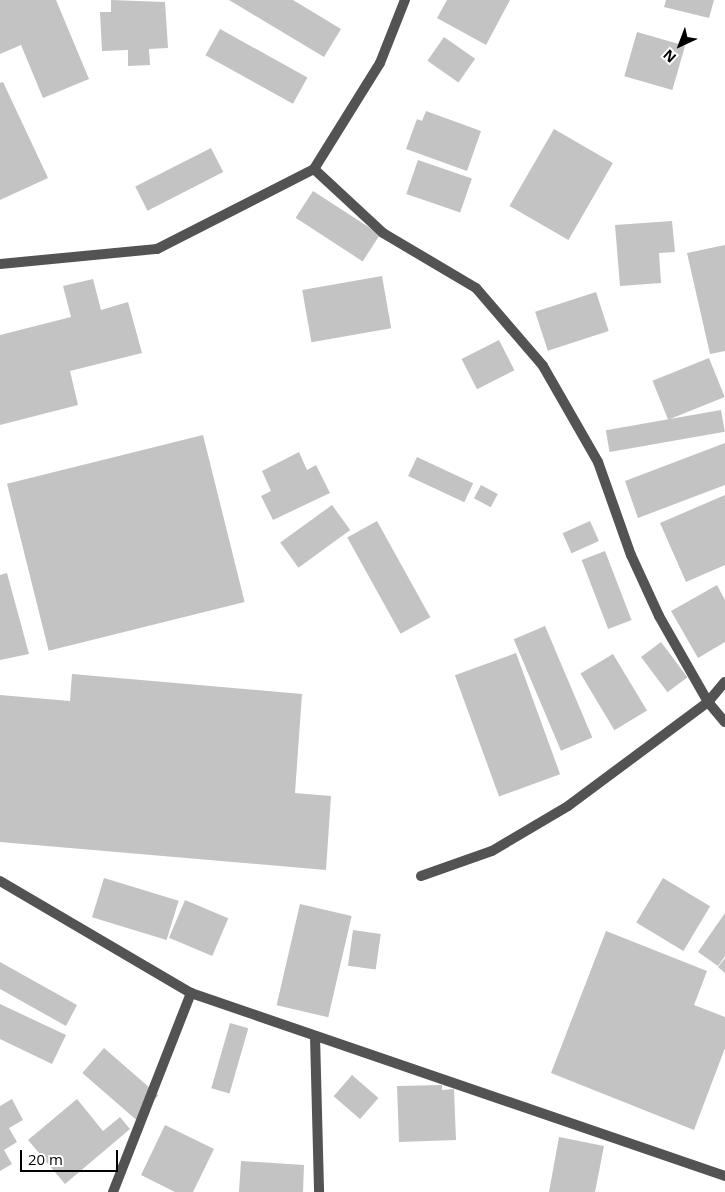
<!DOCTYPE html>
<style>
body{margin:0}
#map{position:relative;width:725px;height:1192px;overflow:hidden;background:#fff;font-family:"Open Sans",sans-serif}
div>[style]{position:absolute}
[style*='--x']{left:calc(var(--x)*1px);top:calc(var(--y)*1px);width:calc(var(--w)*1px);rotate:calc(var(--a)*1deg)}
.building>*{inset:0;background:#c3c3c3;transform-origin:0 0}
.minor>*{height:10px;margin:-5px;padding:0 5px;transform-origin:5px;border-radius:5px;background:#535353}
span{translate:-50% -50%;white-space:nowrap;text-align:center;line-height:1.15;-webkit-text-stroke:4px #fff;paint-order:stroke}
.north{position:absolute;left:655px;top:20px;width:50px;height:50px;-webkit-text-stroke:4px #fff;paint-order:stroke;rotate:223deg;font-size:14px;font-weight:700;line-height:20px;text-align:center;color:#000}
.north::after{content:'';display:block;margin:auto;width:18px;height:22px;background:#000;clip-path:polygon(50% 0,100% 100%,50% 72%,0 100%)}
.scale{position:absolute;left:20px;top:1150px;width:98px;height:22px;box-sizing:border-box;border:2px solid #000;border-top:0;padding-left:6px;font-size:15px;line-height:18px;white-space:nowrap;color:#000;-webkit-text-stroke:4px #fff;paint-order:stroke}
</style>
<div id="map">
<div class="building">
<i style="clip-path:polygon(0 0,56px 0,89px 79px,43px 98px,21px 45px,0 54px)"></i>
<i style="clip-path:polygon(111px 0,165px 2px,168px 48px,149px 49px,150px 65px,128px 66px,128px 50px,102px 51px,100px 12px,111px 12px)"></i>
<i style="clip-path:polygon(229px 0,293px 0,341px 29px,324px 57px)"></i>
<i style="clip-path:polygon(447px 0,510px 0,486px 45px,437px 18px)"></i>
<i style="clip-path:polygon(666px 0,714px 0,709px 18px,664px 7px)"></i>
<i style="left:220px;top:29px;width:100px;height:30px;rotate:29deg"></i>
<i style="left:637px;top:32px;width:50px;height:46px;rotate:16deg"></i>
<i style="left:444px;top:37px;width:38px;height:29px;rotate:35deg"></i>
<i style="clip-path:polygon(3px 82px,48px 178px,0 200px,0 83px)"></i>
<i style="clip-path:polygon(426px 111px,481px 131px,467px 171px,406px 149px,417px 119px,422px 121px)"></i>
<i style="left:554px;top:129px;width:68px;height:89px;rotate:30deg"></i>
<i style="left:211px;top:148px;width:27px;height:85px;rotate:63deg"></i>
<i style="left:418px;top:160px;width:57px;height:36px;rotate:19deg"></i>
<i style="left:313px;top:191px;width:80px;height:32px;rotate:33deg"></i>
<i style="clip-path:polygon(672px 221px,675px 252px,659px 253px,661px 283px,620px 286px,615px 225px)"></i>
<i style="clip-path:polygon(725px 245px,725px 351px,710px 354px,687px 253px)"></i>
<i style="left:382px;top:276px;width:53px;height:81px;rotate:80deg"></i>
<i style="clip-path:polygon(93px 279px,101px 310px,128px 302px,142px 353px,70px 371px,78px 405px,0 425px,0 335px,71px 317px,63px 286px)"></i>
<i style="left:596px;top:292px;width:41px;height:64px;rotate:72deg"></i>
<i style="left:499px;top:340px;width:34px;height:42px;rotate:63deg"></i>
<i style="left:709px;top:358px;width:42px;height:61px;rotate:68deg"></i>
<i style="left:721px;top:410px;width:22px;height:117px;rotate:80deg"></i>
<i style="left:203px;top:435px;width:172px;height:202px;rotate:76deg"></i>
<i style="clip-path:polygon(725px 443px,725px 485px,638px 518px,625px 481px)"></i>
<i style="clip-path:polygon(299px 452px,307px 470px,316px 465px,330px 493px,273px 520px,261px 496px,271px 491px,262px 471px)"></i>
<i style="left:417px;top:457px;width:62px;height:21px;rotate:25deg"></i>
<i style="left:481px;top:485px;width:19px;height:15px;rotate:28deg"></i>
<i style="clip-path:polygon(725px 495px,725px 565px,686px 582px,660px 523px)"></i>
<i style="left:332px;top:505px;width:31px;height:64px;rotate:54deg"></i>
<i style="left:377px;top:521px;width:110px;height:34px;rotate:61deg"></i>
<i style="left:590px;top:521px;width:22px;height:30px;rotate:66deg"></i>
<i style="left:605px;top:551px;width:74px;height:25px;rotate:69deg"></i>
<i style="clip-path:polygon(7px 573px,29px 654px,0 660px,0 575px)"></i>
<i style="clip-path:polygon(717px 585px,725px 600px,725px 642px,698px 658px,671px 611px)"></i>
<i style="left:545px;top:626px;width:121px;height:34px;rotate:67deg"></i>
<i style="left:661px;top:642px;width:44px;height:25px;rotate:53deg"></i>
<i style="left:516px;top:653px;width:129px;height:65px;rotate:70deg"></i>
<i style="left:613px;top:654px;width:66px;height:38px;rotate:59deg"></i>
<i style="clip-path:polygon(72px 674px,302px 694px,295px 793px,331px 796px,326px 870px,0 842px,0 695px,70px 701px)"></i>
<i style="left:104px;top:878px;width:78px;height:41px;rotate:17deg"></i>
<i style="left:663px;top:878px;width:55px;height:52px;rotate:31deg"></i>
<i style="left:185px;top:900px;width:47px;height:41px;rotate:23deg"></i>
<i style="left:300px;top:904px;width:53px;height:104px;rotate:13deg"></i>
<i style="clip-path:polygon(725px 913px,725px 956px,718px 966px,698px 952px)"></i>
<i style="left:353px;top:930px;width:28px;height:36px;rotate:8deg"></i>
<i style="clip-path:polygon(606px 931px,707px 971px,694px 1005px,725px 1017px,725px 1048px,694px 1130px,551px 1073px)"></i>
<i style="clip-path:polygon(725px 958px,725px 973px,718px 967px)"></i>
<i style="clip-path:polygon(0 962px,77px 1005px,66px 1026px,0 989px)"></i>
<i style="clip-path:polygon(0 1004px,66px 1035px,52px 1064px,0 1039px)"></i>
<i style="left:230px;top:1023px;width:19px;height:68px;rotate:16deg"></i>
<i style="left:104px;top:1048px;width:72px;height:33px;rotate:41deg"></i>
<i style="left:352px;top:1075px;width:35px;height:28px;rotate:41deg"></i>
<i style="clip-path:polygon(442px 1085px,442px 1090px,454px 1089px,456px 1140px,399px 1142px,397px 1086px)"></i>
<i style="clip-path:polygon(12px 1099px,23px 1120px,9px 1128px,17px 1142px,4px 1150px,12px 1164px,0 1171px,0 1106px)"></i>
<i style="clip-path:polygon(77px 1099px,103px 1131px,120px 1117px,130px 1129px,65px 1184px,28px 1140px)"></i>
<i style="clip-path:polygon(165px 1125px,214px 1149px,193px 1192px,175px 1192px,141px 1175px)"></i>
<i style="clip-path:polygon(559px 1137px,604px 1146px,595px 1192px,549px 1192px)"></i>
<i style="clip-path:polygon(241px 1161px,304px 1165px,303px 1192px,239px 1192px)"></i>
</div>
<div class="minor">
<i style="--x:314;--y:169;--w:94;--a:42.8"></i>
<i style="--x:383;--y:233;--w:108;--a:30.6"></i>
<i style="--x:476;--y:288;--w:103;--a:49.3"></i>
<i style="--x:543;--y:366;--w:111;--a:60.2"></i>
<i style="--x:598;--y:462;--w:99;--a:70.5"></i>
<i style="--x:631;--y:555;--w:67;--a:65.3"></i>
<i style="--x:659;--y:616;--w:99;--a:60.3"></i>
<i style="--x:708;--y:702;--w:26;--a:50"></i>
<i style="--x:0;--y:264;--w:158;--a:-5.5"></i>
<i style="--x:157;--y:249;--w:176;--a:-27"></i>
<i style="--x:314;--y:169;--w:125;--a:-58.1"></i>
<i style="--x:380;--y:63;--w:68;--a:-68.4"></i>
<i style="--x:421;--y:876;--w:75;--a:-19.4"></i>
<i style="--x:492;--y:851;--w:88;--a:-30.6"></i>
<i style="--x:568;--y:806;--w:174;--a:-36.6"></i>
<i style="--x:708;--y:702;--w:26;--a:-50"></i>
<i style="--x:0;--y:881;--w:221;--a:30.4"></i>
<i style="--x:191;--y:993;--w:564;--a:18.92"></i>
<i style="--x:315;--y:1036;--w:156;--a:88.5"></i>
<i style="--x:113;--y:1192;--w:214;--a:-68.6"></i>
</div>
<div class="north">N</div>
<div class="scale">20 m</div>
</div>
